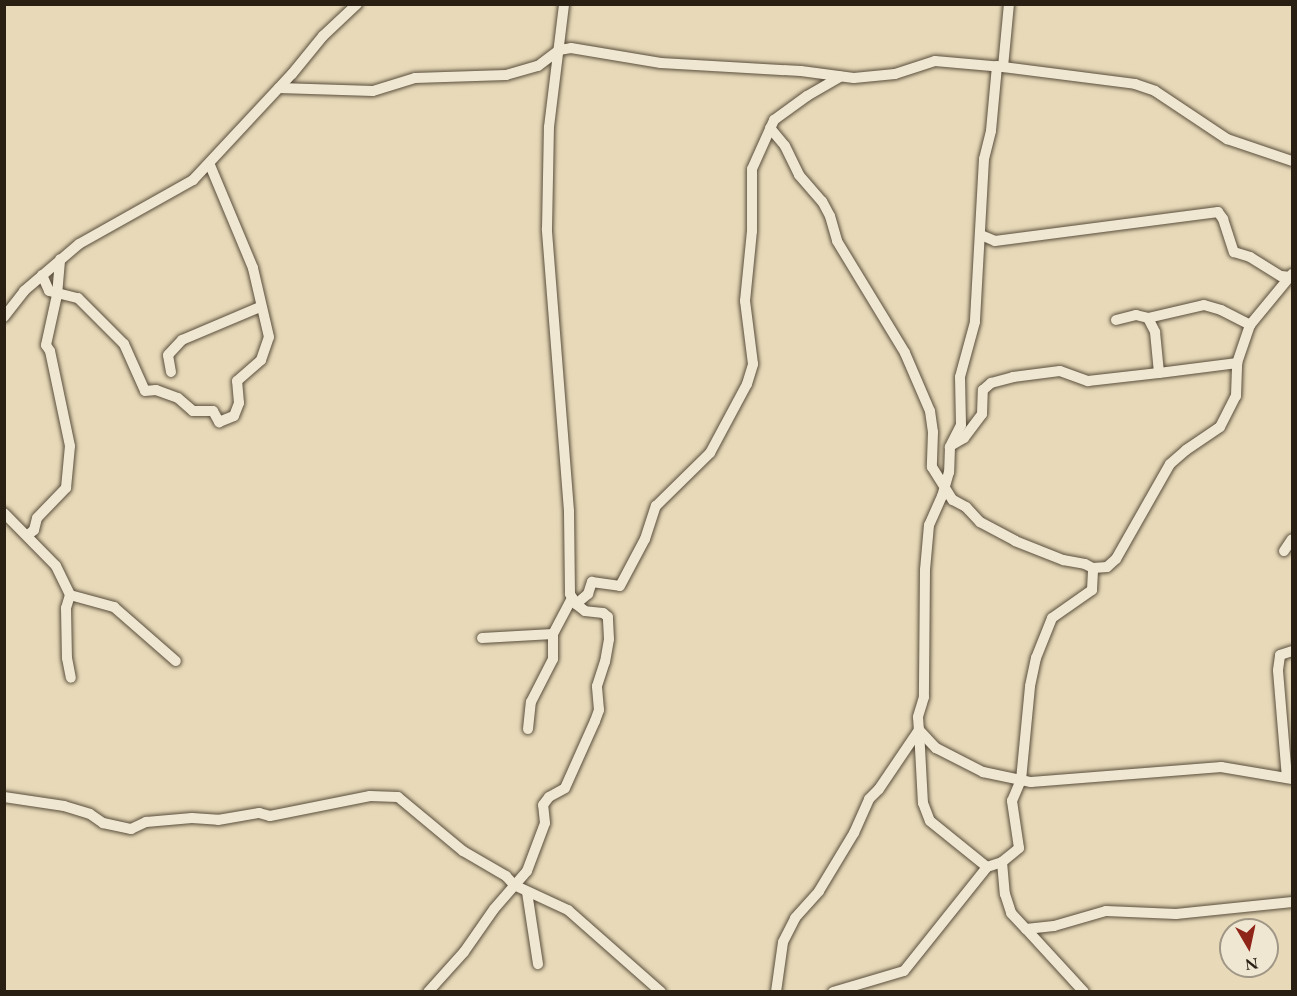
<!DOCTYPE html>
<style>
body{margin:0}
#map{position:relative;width:1297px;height:996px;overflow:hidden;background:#e8dab9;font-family:"EB Garamond",serif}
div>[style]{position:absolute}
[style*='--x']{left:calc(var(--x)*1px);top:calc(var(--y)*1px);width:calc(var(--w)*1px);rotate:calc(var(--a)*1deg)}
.roads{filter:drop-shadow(0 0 2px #594e3c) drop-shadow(0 0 2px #594e3c)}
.minor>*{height:10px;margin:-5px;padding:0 5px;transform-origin:5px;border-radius:5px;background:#f0e7d2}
span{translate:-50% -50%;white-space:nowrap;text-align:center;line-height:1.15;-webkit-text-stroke:4.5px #f0e7d2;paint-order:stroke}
.frame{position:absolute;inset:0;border:6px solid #291f13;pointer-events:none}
.north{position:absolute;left:1219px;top:918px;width:60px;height:60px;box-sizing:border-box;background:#f0e7d2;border:2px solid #a09786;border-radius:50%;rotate:171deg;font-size:16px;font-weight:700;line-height:24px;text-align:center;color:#291f13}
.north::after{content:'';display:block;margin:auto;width:21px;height:27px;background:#8f2418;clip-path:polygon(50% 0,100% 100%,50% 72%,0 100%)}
</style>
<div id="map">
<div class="roads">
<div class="minor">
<i style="--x:997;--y:66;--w:65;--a:95.3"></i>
<i style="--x:991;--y:131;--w:29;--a:104"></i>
<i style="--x:984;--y:159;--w:163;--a:93.2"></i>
<i style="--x:975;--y:322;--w:57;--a:105.3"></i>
<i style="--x:960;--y:377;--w:48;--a:88.8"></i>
<i style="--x:961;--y:425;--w:25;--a:117"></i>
<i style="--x:950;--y:447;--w:25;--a:92"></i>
<i style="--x:949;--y:472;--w:25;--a:106"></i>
<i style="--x:942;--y:496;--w:32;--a:114"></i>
<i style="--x:929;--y:525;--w:45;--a:95.1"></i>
<i style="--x:925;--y:570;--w:127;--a:90.5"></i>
<i style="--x:924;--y:697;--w:21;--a:107"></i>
<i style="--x:918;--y:717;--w:13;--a:86"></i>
<i style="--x:919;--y:730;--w:25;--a:47"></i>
<i style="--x:936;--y:748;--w:53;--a:27.1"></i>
<i style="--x:983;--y:772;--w:49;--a:11.8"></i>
<i style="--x:1031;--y:782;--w:191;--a:-4.5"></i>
<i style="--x:1221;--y:767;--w:72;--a:9.6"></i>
<i style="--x:1003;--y:67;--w:63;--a:-84.6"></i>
<i style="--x:279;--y:88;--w:94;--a:1.8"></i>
<i style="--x:373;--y:91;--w:44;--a:-17.2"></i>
<i style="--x:415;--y:78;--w:91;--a:-1.9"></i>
<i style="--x:506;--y:75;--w:33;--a:-16"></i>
<i style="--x:538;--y:66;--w:26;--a:-37"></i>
<i style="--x:559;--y:50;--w:12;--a:-9"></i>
<i style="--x:571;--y:48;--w:91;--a:9.5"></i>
<i style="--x:661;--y:63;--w:140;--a:3.3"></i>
<i style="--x:801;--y:71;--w:53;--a:7.5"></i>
<i style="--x:854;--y:78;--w:41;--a:-5.6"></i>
<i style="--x:895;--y:74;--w:42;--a:-18"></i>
<i style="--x:935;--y:61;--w:68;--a:5"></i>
<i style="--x:1003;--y:67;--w:133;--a:7.3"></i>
<i style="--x:1135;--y:84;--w:21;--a:19"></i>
<i style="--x:1155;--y:91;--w:87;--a:33.7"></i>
<i style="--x:1227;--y:139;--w:69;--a:18.7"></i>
<i style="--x:770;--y:128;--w:23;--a:50"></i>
<i style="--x:785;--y:146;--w:32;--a:64"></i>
<i style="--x:799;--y:175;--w:35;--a:49"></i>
<i style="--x:822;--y:201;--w:17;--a:62"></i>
<i style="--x:830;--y:216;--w:26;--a:74"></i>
<i style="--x:837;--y:241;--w:131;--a:58.7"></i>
<i style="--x:905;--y:353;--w:63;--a:66.7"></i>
<i style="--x:930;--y:411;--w:21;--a:82"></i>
<i style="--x:933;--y:432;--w:35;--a:92"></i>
<i style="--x:932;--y:467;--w:39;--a:58"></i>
<i style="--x:953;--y:500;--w:15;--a:28"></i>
<i style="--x:966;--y:507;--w:21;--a:47"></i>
<i style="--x:980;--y:522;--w:40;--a:28"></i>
<i style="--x:1015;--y:541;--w:52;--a:21.6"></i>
<i style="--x:1063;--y:560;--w:22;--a:10"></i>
<i style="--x:1085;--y:564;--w:9;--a:27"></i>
<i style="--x:1093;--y:568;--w:14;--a:-4"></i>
<i style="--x:1107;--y:567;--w:12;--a:-42"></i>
<i style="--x:1116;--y:559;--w:109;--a:-60.4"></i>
<i style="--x:1170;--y:464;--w:21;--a:-41"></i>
<i style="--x:1186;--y:450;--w:41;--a:-34.1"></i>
<i style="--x:1220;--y:427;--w:35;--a:-63"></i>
<i style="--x:1236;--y:396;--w:33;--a:-88"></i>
<i style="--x:1237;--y:363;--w:40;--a:-71.1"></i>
<i style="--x:1250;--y:325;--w:66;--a:-50.5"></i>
<i style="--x:981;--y:235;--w:15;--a:23"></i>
<i style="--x:995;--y:241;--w:225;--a:-7.4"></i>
<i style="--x:1218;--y:212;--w:9;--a:54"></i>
<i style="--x:1223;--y:219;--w:35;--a:72"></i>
<i style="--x:1234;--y:252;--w:17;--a:17"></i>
<i style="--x:1250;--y:257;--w:36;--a:32"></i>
<i style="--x:1281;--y:276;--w:10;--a:6"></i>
<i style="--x:42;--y:275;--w:17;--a:66"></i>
<i style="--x:49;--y:291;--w:30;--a:14"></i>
<i style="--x:78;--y:298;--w:65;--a:45"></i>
<i style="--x:124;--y:344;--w:51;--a:65.9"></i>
<i style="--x:145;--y:391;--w:11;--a:-5"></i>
<i style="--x:156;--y:390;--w:23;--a:20"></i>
<i style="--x:178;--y:398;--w:20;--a:41"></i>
<i style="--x:193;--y:411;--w:20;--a:0"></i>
<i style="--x:213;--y:411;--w:13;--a:61"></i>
<i style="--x:219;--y:422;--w:16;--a:-22"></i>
<i style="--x:234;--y:416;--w:14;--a:-69"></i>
<i style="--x:239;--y:403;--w:22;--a:-95"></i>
<i style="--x:237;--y:381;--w:32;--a:-41"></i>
<i style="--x:261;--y:360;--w:24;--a:-71"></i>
<i style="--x:269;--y:337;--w:71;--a:-103.1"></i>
<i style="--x:253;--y:268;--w:112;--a:-112.7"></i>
<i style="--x:4;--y:317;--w:33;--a:-52"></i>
<i style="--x:24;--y:291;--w:72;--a:-40.5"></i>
<i style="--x:79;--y:244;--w:131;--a:-29.3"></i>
<i style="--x:193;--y:180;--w:145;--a:-47"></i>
<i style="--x:292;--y:74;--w:49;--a:-50.8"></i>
<i style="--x:323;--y:36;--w:47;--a:-43.3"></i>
<i style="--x:1148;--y:318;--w:57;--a:-13.1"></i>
<i style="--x:1204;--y:305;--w:18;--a:16"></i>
<i style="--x:1221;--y:310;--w:33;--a:27"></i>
<i style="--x:1116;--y:320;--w:21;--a:-14"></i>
<i style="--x:1136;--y:315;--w:12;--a:14"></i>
<i style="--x:1148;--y:318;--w:16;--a:63"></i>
<i style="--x:1155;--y:332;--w:41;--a:84.4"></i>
<i style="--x:1159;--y:373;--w:79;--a:-7.3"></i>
<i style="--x:171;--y:372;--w:17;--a:-100"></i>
<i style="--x:168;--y:355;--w:21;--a:-47"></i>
<i style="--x:182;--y:340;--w:85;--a:-22.9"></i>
<i style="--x:952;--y:445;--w:14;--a:-30"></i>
<i style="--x:964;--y:438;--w:30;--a:-53"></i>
<i style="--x:982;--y:414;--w:24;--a:-88"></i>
<i style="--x:983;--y:390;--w:11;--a:-41"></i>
<i style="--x:991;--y:383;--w:23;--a:-15"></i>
<i style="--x:1013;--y:377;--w:47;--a:-7.3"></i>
<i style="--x:1060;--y:371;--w:30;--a:20"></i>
<i style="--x:1088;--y:381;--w:71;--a:-6.4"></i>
<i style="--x:4;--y:513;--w:74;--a:45.5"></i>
<i style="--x:56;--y:566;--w:32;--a:64"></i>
<i style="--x:70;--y:595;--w:46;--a:15.3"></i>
<i style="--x:114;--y:607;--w:82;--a:41.1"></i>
<i style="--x:28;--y:535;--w:8;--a:-40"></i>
<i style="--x:34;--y:530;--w:12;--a:-76"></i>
<i style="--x:37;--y:518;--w:42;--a:-46"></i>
<i style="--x:66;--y:488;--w:42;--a:-84.6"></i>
<i style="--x:70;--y:446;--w:97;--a:-101.9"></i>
<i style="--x:50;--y:351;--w:7;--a:-124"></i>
<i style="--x:46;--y:345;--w:51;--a:-77.6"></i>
<i style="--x:57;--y:295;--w:36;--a:-85"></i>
<i style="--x:1284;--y:551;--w:14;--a:-56"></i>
<i style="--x:70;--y:595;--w:14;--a:107"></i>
<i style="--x:66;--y:608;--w:50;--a:88.9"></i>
<i style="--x:67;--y:658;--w:20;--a:79"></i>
<i style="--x:576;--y:604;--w:16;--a:-40"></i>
<i style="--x:588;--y:594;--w:13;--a:-72"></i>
<i style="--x:592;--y:582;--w:28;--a:8"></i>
<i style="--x:620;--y:586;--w:53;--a:-62"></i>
<i style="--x:645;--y:539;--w:35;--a:-72"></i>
<i style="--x:656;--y:506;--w:76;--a:-44.5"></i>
<i style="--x:710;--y:453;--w:78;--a:-61.8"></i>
<i style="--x:747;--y:384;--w:21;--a:-73"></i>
<i style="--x:753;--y:364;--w:64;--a:-97.2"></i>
<i style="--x:745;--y:301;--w:70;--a:-84.3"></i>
<i style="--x:752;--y:231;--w:62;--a:-90"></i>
<i style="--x:752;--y:169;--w:54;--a:-65.8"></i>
<i style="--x:774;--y:120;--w:41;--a:-36"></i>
<i style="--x:807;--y:96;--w:39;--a:-30"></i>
<i style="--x:482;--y:638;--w:71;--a:-3.2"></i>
<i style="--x:528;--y:729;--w:27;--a:-84"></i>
<i style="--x:531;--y:702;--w:48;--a:-62.9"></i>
<i style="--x:553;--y:659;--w:25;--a:-90"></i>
<i style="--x:553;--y:634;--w:41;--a:-62.2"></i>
<i style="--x:919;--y:730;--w:73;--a:86.9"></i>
<i style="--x:923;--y:803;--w:19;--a:69"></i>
<i style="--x:930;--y:821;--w:73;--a:38.9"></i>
<i style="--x:1287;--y:778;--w:108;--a:-94.8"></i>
<i style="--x:1278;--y:670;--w:15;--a:-82"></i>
<i style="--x:1280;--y:655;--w:13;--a:-18"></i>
<i style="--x:4;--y:797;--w:61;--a:8.5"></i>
<i style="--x:64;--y:806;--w:27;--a:17"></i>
<i style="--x:90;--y:814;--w:16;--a:35"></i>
<i style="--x:103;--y:823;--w:29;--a:12"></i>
<i style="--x:131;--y:829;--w:17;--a:-25"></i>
<i style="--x:146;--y:822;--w:46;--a:-5"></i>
<i style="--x:192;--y:818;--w:26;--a:4"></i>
<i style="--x:218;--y:820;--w:42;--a:-9.7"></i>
<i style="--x:259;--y:813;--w:11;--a:15"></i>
<i style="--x:270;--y:816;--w:102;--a:-11.3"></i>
<i style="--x:370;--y:796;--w:28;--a:2"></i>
<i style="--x:398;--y:797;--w:85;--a:39.7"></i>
<i style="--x:463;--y:851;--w:50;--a:30.2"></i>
<i style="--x:506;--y:876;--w:12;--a:48"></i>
<i style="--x:514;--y:885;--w:60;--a:24.8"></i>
<i style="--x:568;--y:910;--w:124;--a:41.4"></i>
<i style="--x:1002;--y:862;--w:22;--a:-39"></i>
<i style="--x:1019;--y:848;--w:48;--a:-98.5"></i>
<i style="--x:1012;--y:801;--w:23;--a:-67"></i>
<i style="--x:1021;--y:780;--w:94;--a:-84.5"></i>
<i style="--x:1030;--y:686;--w:29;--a:-78"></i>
<i style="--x:1036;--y:658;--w:43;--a:-68.2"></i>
<i style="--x:1052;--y:618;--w:49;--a:-35"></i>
<i style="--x:1092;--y:590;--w:22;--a:-87"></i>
<i style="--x:527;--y:892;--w:73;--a:81.3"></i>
<i style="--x:428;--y:992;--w:54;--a:-48"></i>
<i style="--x:464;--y:952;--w:52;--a:-55.1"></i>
<i style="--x:494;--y:909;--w:50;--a:-49"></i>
<i style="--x:527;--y:871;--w:51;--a:-69.4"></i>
<i style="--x:545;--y:823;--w:18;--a:-96"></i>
<i style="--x:543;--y:805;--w:10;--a:-53"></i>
<i style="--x:549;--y:797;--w:18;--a:-29"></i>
<i style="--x:565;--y:788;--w:73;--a:-65.9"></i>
<i style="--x:595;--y:721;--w:12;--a:-70"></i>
<i style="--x:599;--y:710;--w:24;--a:-95"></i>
<i style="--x:597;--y:686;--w:25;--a:-72"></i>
<i style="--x:605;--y:662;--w:23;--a:-80"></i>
<i style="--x:609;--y:639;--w:22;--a:-93"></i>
<i style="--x:608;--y:617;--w:6;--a:-141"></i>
<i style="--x:603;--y:613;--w:18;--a:-174"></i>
<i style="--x:585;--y:611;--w:11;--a:-142"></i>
<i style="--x:576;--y:604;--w:12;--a:-121"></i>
<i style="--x:570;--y:594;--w:83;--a:-90.7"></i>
<i style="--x:569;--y:511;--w:283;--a:-94.5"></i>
<i style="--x:547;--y:229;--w:102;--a:-88.9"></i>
<i style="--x:549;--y:127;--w:124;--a:-83"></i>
<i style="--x:776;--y:992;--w:50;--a:-82"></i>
<i style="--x:783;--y:942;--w:27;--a:-63"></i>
<i style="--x:795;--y:918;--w:36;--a:-48"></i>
<i style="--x:819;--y:891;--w:68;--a:-58.9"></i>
<i style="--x:854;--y:833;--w:37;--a:-66"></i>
<i style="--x:869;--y:799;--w:14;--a:-45"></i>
<i style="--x:879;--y:789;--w:71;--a:-55.9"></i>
<i style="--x:833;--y:992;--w:74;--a:-16.5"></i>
<i style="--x:904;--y:971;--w:133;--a:-51.4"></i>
<i style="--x:987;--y:867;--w:16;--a:-18"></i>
<i style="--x:1002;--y:862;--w:32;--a:85"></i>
<i style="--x:1005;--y:894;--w:20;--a:72"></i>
<i style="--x:1011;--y:913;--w:22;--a:47"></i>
<i style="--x:1084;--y:992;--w:86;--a:-132.6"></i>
<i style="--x:1026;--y:929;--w:28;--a:-6"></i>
<i style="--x:1054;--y:926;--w:54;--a:-16.1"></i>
<i style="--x:1106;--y:911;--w:70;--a:2.5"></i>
<i style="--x:1176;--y:914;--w:117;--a:-5.9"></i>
</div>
</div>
<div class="frame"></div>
<div class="north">N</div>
</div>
